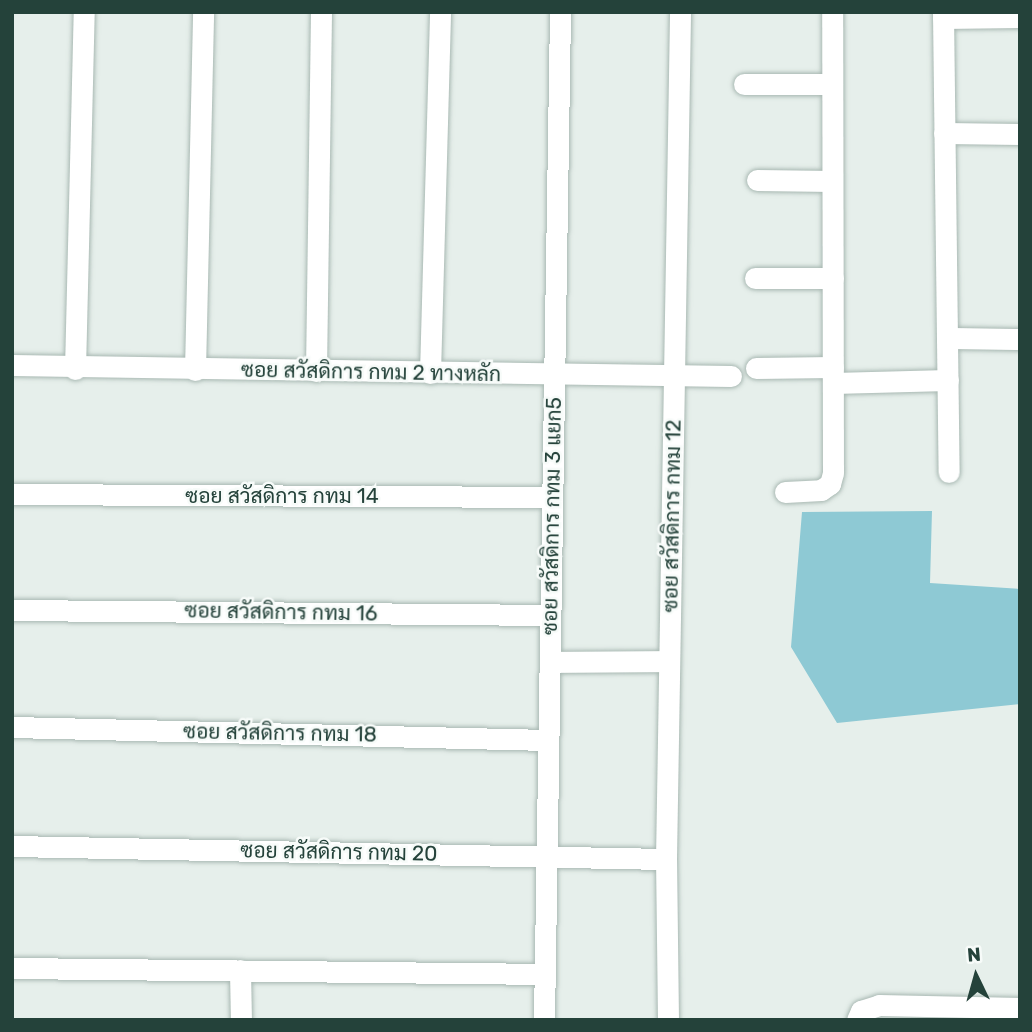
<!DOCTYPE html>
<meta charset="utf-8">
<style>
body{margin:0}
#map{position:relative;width:1032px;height:1032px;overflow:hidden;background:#e6efeb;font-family:Rubik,Sarabun,sans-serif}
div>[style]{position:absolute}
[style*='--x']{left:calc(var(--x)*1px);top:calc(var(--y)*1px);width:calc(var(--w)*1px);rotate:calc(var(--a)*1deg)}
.water>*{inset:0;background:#8ec9d4}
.roads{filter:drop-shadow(0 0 2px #a8b8b2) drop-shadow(0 0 2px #a8b8b2)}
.minor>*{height:21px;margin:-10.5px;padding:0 10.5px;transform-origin:10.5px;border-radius:10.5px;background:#fff}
span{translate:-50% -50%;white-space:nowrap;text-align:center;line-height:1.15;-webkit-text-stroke:5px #f7fbf9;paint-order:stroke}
.street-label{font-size:21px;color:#24423a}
.frame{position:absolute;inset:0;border:14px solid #24423a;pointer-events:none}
.north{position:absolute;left:941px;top:941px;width:70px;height:70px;-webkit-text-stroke:5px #f7fbf9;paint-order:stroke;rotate:355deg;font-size:19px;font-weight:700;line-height:28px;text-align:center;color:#24423a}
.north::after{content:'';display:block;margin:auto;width:24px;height:32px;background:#24423a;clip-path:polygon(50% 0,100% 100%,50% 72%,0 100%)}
</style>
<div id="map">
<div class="water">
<i style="clip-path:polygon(932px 511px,930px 583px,1020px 589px,1020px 704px,837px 723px,791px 647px,802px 512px)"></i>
</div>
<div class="roads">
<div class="minor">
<i style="--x:943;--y:12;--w:460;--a:89.3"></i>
<i style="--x:943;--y:18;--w:77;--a:-0.7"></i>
<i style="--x:744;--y:84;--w:88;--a:0"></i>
<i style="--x:944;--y:133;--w:76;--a:0.8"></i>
<i style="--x:757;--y:180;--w:75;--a:0.8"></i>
<i style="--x:755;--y:278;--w:78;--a:0"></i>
<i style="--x:948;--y:338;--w:72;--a:0.8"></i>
<i style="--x:12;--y:365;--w:719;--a:0.88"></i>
<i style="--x:756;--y:368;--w:77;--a:-0.7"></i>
<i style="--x:75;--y:369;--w:357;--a:-88.6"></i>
<i style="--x:195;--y:370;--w:358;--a:-88.7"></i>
<i style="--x:316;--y:371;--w:359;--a:-89.2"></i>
<i style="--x:430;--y:373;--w:361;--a:-88.4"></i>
<i style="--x:833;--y:383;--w:115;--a:-1.5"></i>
<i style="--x:785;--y:492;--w:36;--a:-3"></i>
<i style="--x:821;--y:490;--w:11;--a:-34"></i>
<i style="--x:830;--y:484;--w:11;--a:-75"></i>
<i style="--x:833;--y:473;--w:461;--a:-90.1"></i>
<i style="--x:12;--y:494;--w:540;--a:0.32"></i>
<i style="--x:12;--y:610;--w:538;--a:0.53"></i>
<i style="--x:551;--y:662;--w:118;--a:-0.5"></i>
<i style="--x:12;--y:727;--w:536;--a:1.39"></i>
<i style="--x:12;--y:846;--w:654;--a:1.14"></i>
<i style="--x:12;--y:968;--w:533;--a:0.64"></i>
<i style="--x:240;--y:970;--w:50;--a:88.9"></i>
<i style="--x:544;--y:1020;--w:1008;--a:-89.09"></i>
<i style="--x:668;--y:1020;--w:161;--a:-90.7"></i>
<i style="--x:666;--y:859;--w:847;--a:-89.05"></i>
<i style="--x:857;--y:1020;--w:10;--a:-66"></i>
<i style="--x:861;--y:1011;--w:19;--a:-18"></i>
<i style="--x:879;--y:1005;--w:141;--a:1.2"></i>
</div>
</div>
<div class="street-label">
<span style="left:371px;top:372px;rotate:1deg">ซอย สวัสดิการ กทม 2 ทางหลัก</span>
<span style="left:282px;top:496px">ซอย สวัสดิการ กทม 14</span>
<span style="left:552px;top:516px;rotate:-89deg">ซอย สวัสดิการ กทม 3 แยก5</span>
<span style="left:672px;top:516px;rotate:-89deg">ซอย สวัสดิการ กทม 12</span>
<span style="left:281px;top:612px;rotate:1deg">ซอย สวัสดิการ กทม 16</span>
<span style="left:280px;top:733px;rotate:1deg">ซอย สวัสดิการ กทม 18</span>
<span style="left:339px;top:852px;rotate:1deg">ซอย สวัสดิการ กทม 20</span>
</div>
<div class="frame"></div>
<div class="north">N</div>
</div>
